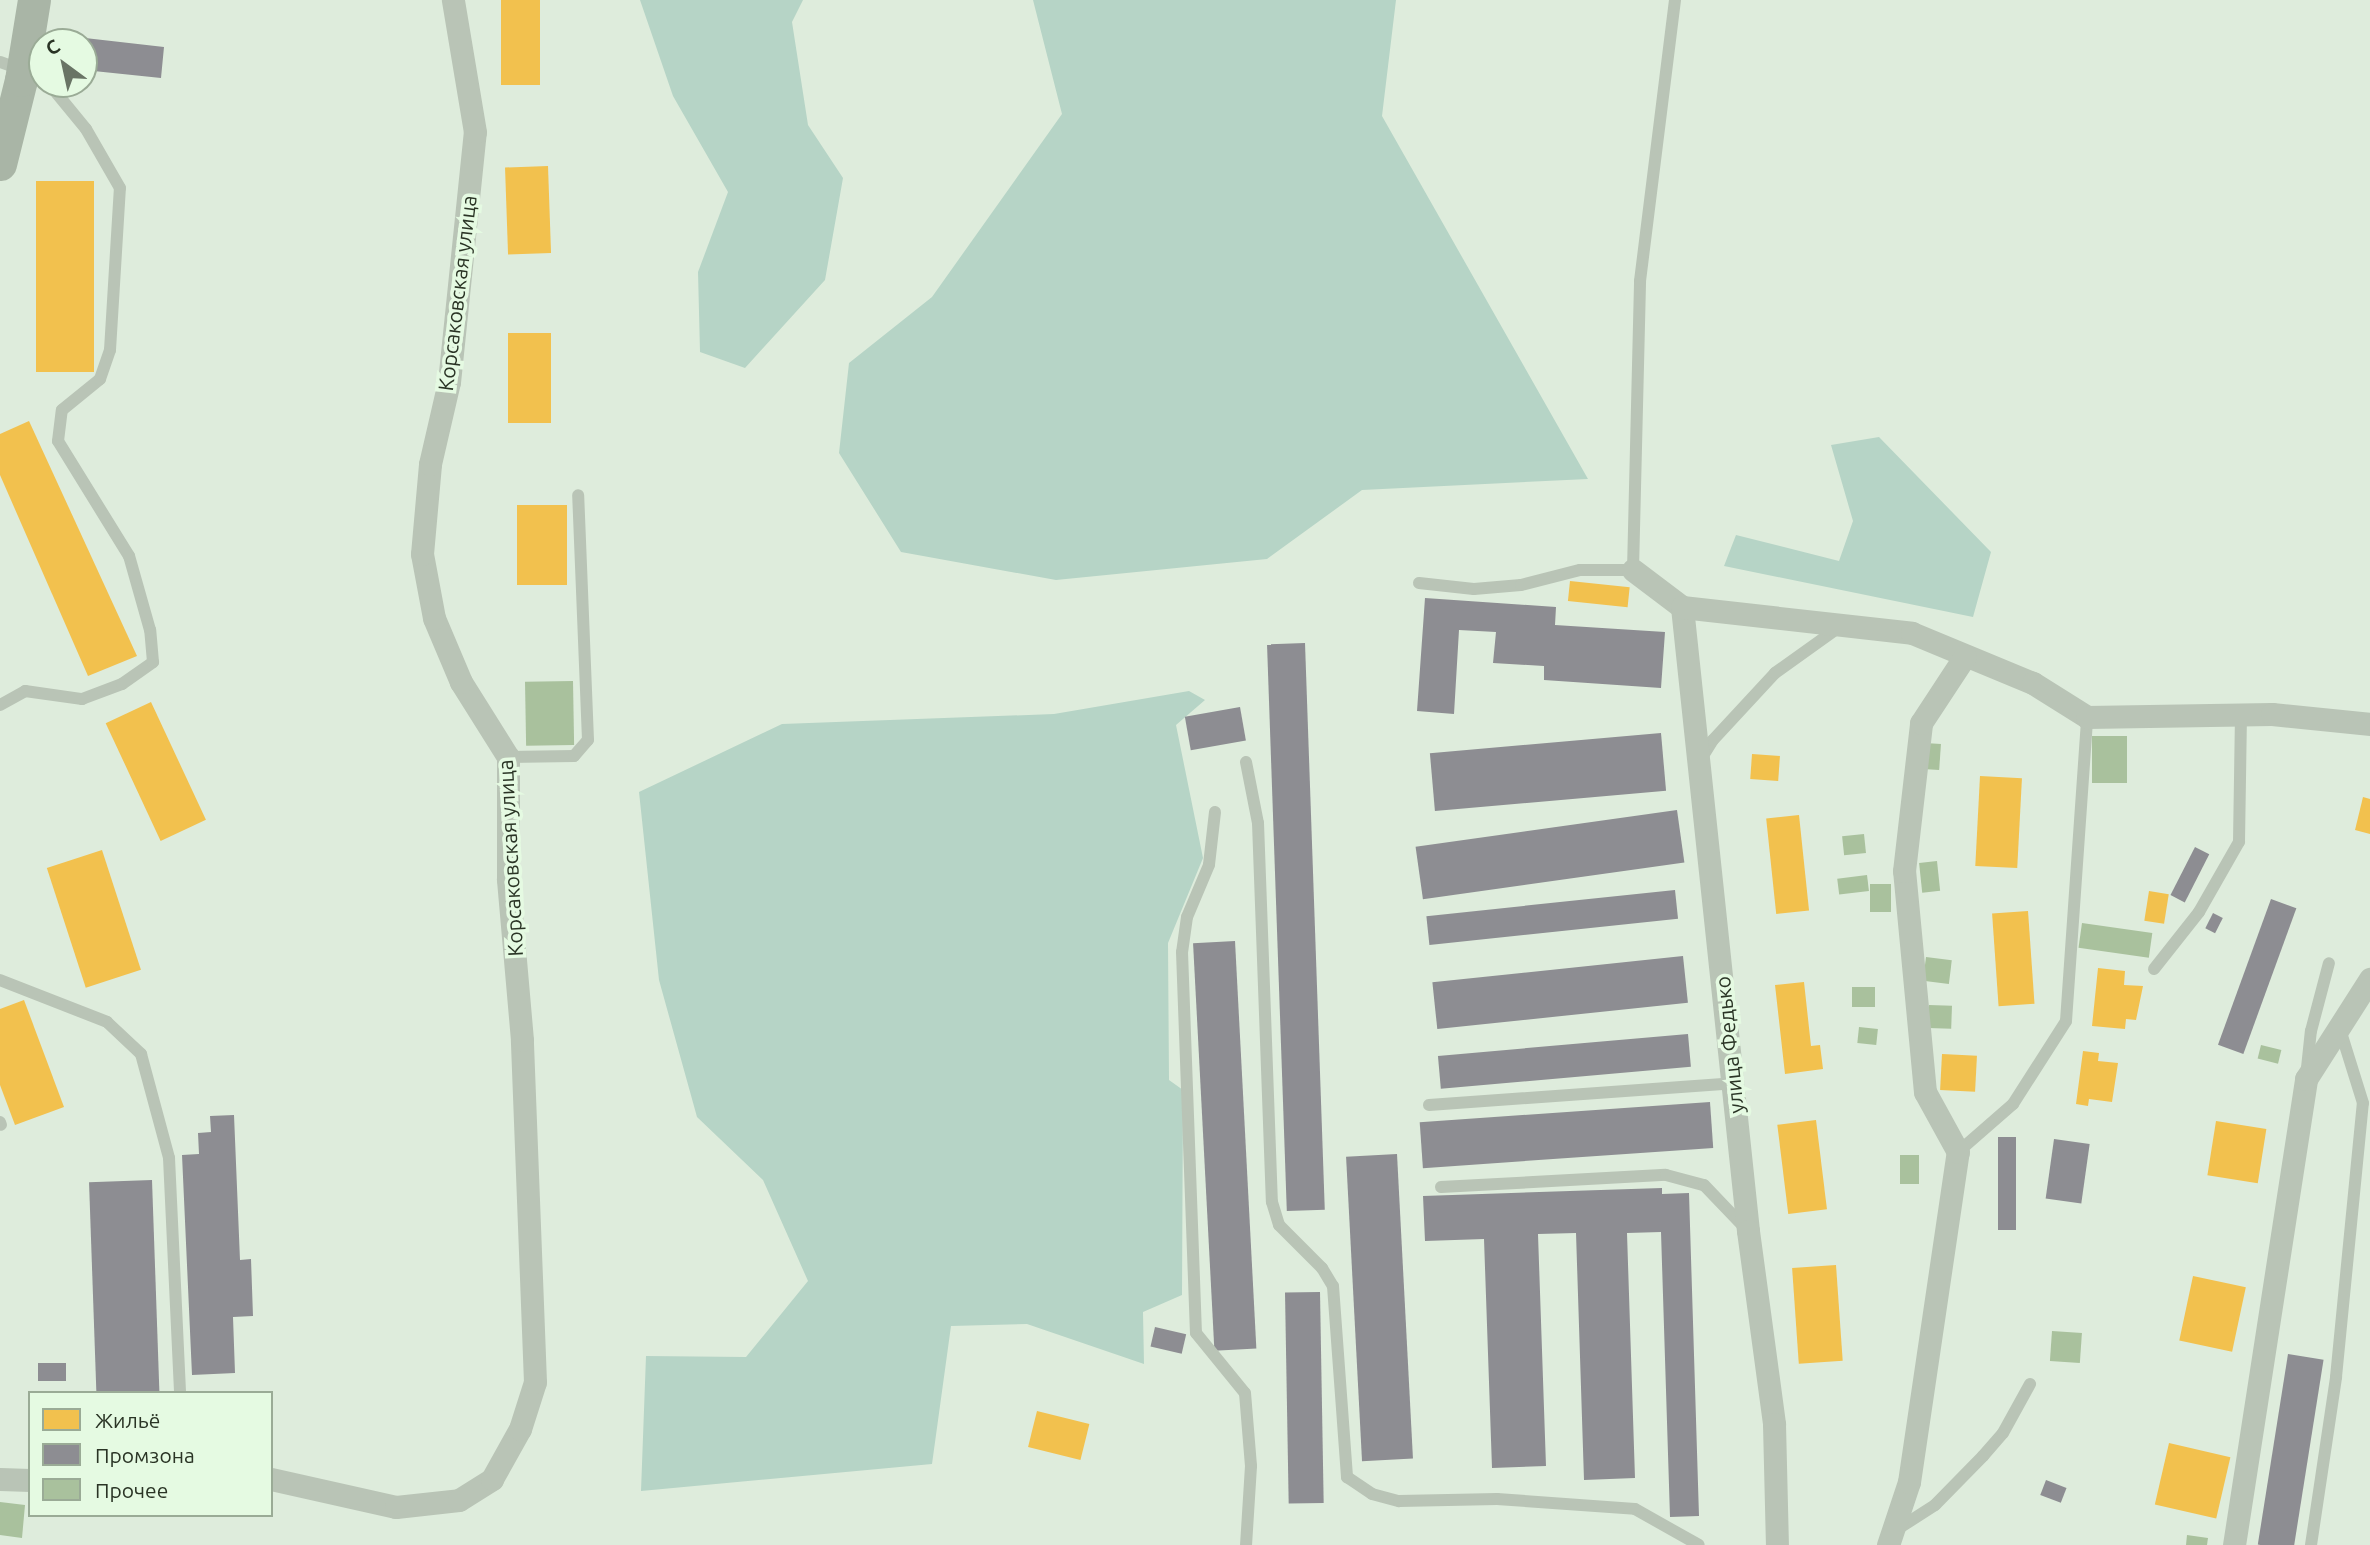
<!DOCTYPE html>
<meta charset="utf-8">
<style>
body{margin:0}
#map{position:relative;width:2370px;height:1545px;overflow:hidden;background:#deecdc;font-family:Ubuntu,sans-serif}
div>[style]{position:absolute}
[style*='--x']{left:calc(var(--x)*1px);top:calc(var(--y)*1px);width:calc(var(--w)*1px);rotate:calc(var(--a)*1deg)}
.green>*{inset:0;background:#b6d4c6}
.homes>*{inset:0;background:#f2c14e;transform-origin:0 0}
.industry>*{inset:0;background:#8d8d92;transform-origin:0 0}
.building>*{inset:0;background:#a9c19d;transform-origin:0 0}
.lane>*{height:12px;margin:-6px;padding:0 6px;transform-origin:6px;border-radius:6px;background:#b9c4b6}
.street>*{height:23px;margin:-11.5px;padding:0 11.5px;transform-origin:11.5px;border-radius:11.5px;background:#b9c4b6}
.secondary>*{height:33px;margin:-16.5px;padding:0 16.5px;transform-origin:16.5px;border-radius:16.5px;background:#a9b5a6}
span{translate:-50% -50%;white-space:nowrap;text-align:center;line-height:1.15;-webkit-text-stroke:7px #e5fae2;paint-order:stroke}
.street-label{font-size:21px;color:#2a3425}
.legend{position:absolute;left:28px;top:1391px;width:245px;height:126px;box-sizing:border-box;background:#e5fae2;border:2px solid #9aab96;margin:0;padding:9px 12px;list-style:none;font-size:21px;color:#2a3425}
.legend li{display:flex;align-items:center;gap:14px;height:35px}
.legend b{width:35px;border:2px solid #9aab96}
.north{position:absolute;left:28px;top:28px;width:70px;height:70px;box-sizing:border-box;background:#e5fae2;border:2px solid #9aab96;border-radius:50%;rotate:327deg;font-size:19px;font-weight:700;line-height:28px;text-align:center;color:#2a3425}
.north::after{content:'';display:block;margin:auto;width:24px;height:32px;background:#697465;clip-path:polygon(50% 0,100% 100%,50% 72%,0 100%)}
</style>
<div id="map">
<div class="green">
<i style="clip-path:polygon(640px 0,803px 0,792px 22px,808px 125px,843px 178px,825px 280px,745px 368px,700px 352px,698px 272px,728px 192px,673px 96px)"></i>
<i style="clip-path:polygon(1033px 0,1396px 0,1382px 116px,1588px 479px,1362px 490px,1267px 559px,1056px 580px,901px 552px,839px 453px,849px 363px,932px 297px,1062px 114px)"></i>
<i style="clip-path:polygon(1879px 437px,1991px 552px,1973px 617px,1724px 566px,1736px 535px,1839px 561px,1853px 521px,1831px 445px)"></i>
<i style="clip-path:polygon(1189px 691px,1205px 700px,1176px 725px,1203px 858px,1168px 943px,1169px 1080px,1183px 1090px,1182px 1295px,1143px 1312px,1144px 1364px,1027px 1324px,951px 1326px,932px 1464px,641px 1491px,646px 1356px,746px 1357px,808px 1281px,763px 1180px,697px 1117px,659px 980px,639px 792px,782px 724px,1054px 714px)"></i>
</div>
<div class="homes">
<i style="left:501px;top:0;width:39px;height:85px"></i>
<i style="left:548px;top:166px;width:87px;height:43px;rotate:88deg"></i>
<i style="left:36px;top:181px;width:58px;height:191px"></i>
<i style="left:508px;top:333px;width:43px;height:90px"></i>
<i style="clip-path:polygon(29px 421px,137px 656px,88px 676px,0 475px,0 434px)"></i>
<i style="left:517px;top:505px;width:50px;height:80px"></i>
<i style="left:1570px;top:581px;width:60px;height:20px;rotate:6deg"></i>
<i style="left:151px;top:702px;width:130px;height:50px;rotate:65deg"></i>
<i style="left:1752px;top:754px;width:28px;height:25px;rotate:4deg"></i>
<i style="left:1980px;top:776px;width:42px;height:90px;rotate:3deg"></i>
<i style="clip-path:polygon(2363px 797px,2370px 799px,2370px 834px,2355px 830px)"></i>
<i style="left:1799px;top:815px;width:96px;height:33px;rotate:84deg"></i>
<i style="left:102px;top:850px;width:126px;height:58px;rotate:72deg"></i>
<i style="left:2149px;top:891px;width:20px;height:30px;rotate:9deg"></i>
<i style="left:2028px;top:911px;width:93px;height:36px;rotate:86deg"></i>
<i style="clip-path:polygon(2098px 968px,2125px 971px,2124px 985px,2143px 986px,2136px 1020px,2126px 1019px,2125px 1029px,2092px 1026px)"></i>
<i style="clip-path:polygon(1804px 982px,1811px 1046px,1820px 1045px,1823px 1069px,1785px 1074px,1775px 985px)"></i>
<i style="clip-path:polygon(24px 1000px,64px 1107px,15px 1125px,0 1085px,0 1009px)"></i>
<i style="clip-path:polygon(2083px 1051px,2099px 1053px,2098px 1061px,2118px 1063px,2112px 1102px,2089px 1099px,2088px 1106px,2076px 1104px)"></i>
<i style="left:1942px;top:1054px;width:35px;height:36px;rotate:3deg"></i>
<i style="left:1816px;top:1120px;width:90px;height:39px;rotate:83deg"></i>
<i style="left:2216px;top:1121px;width:51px;height:55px;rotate:9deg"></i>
<i style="left:1836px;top:1265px;width:96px;height:44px;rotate:86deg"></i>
<i style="left:2193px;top:1276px;width:54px;height:66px;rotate:12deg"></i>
<i style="left:1037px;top:1411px;width:54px;height:37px;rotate:14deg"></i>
<i style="left:2169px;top:1443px;width:63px;height:63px;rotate:13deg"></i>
</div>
<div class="industry">
<i style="clip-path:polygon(50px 34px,164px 47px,161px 78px,84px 70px,84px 42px,49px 42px)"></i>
<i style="clip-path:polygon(1425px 598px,1556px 607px,1555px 625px,1665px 632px,1661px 688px,1544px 680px,1544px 666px,1493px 663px,1496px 632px,1459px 630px,1454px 714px,1417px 711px)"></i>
<i style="left:1305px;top:643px;width:567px;height:38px;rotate:88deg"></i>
<i style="left:1240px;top:707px;width:34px;height:56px;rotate:80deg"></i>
<i style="left:1661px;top:733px;width:58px;height:232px;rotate:85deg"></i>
<i style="left:1677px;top:810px;width:53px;height:264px;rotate:82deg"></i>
<i style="left:2195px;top:847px;width:16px;height:54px;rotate:27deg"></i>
<i style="left:1675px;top:890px;width:29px;height:250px;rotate:84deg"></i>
<i style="left:2271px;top:899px;width:27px;height:155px;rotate:20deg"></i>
<i style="left:2213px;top:913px;width:11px;height:17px;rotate:27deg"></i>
<i style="left:1235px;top:941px;width:408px;height:42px;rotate:87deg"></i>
<i style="left:1683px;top:956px;width:47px;height:252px;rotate:84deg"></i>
<i style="left:1688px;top:1034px;width:33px;height:251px;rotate:85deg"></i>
<i style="left:1710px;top:1102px;width:46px;height:291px;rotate:86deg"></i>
<i style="clip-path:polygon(234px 1115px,240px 1260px,251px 1259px,253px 1316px,233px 1317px,235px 1373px,192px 1375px,182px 1155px,199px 1154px,198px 1133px,211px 1132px,210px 1116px)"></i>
<i style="left:1998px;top:1137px;width:18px;height:93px"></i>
<i style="left:2054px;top:1139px;width:36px;height:60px;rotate:8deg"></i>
<i style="left:1397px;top:1154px;width:305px;height:51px;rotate:87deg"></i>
<i style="left:152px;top:1180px;width:213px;height:63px;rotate:88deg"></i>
<i style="clip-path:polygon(1662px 1188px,1662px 1194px,1689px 1193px,1699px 1516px,1670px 1517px,1661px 1232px,1627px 1233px,1635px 1478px,1584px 1480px,1576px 1233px,1538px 1234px,1546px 1466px,1492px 1468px,1484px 1239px,1425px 1241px,1423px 1196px)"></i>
<i style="left:1320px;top:1292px;width:211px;height:35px;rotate:89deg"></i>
<i style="left:1155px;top:1327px;width:32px;height:20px;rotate:13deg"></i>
<i style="left:2288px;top:1354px;width:36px;height:193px;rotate:9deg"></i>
<i style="left:38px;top:1363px;width:28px;height:18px"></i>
<i style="left:2046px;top:1480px;width:22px;height:16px;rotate:21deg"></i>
</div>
<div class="building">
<i style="left:573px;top:681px;width:64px;height:48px;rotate:89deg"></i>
<i style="left:2092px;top:736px;width:35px;height:47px"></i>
<i style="left:1925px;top:743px;width:16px;height:26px;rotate:4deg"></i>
<i style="left:1864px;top:834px;width:19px;height:22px;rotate:84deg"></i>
<i style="left:1937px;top:861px;width:30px;height:18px;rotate:84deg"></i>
<i style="left:1867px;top:875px;width:16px;height:30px;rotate:83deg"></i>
<i style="left:1870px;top:884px;width:21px;height:28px"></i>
<i style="left:2082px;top:923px;width:71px;height:25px;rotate:8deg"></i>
<i style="left:1926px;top:957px;width:26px;height:24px;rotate:7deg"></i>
<i style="left:1875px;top:987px;width:20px;height:23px;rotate:90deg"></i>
<i style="left:1929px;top:1005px;width:23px;height:23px;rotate:2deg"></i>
<i style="left:1859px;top:1027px;width:19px;height:16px;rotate:6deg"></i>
<i style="left:2261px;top:1045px;width:21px;height:14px;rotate:14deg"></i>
<i style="left:1900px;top:1155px;width:19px;height:29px"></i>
<i style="left:2052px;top:1331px;width:30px;height:30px;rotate:4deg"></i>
<i style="clip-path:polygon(0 1502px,25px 1505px,22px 1538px,0 1535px)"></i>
<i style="clip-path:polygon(2187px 1535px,2208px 1538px,2207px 1545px,2186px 1545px)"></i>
</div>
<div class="lane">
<i style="--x:0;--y:62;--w:45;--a:19.7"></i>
<i style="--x:1419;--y:583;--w:55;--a:6.2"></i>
<i style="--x:1474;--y:589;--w:47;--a:-4.9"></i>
<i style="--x:1521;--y:585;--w:61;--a:-14.3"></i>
<i style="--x:1580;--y:570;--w:53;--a:0"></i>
<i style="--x:1633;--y:570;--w:289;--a:-88.6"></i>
<i style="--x:1640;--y:281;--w:283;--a:-82.9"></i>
<i style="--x:0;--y:705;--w:29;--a:-29"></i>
<i style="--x:25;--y:691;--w:58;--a:8"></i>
<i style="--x:82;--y:699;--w:43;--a:-20.6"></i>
<i style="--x:122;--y:684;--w:38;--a:-35"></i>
<i style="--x:153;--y:662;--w:32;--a:-95"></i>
<i style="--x:150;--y:630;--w:77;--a:-105.8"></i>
<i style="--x:129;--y:556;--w:135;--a:-121.7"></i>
<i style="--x:58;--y:441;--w:31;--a:-83"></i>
<i style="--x:62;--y:410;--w:49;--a:-39.2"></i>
<i style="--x:100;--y:379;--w:31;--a:-71"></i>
<i style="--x:110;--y:350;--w:162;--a:-86.5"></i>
<i style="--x:120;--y:188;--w:68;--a:-120"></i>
<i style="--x:86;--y:129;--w:58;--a:-129.4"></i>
<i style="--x:508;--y:757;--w:66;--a:-0.9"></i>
<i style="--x:574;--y:756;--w:21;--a:-49"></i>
<i style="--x:588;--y:740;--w:245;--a:-92.3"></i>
<i style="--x:1701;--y:759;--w:22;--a:-58"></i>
<i style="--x:1713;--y:740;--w:91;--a:-47.2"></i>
<i style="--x:1775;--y:673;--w:81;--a:-35.5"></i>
<i style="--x:1246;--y:762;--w:62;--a:78.9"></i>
<i style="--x:1258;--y:823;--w:379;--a:87.9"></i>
<i style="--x:1272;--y:1202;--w:24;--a:73"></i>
<i style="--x:1279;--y:1225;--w:61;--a:45"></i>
<i style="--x:1322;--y:1268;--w:21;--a:59"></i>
<i style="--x:1333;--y:1286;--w:192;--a:85.8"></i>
<i style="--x:1347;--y:1477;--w:30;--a:34"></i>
<i style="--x:1372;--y:1494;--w:28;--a:15"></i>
<i style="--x:1399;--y:1501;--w:98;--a:-1.2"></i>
<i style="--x:1497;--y:1499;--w:138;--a:4.1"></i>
<i style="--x:1635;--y:1509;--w:73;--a:29.4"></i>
<i style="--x:1215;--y:812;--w:53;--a:96.5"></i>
<i style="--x:1209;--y:865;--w:56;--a:112.9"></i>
<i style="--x:1187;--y:917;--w:35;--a:98"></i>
<i style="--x:1182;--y:952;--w:381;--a:87.9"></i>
<i style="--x:1196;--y:1333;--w:77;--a:50.8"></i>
<i style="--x:1245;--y:1393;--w:73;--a:85.3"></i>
<i style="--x:1251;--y:1466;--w:79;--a:93.6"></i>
<i style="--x:2154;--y:969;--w:73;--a:-51.7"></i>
<i style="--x:2199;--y:912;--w:81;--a:-60.3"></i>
<i style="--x:2239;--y:842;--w:127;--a:-89.1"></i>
<i style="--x:0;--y:980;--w:115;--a:21.4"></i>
<i style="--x:107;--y:1022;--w:47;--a:43.3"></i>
<i style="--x:141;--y:1054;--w:108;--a:74.9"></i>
<i style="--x:169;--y:1158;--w:235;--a:87.3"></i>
<i style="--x:2307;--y:1068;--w:37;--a:-84"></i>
<i style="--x:2311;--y:1031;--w:70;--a:-75.2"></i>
<i style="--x:1429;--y:1105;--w:305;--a:-4.1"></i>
<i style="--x:0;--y:1122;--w:3;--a:72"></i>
<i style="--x:1958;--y:1152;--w:73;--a:-41.1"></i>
<i style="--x:2013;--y:1104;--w:98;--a:-57.4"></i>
<i style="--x:2066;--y:1021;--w:305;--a:-86"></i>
<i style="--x:1441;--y:1187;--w:225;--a:-3.1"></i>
<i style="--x:1666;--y:1175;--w:39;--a:15"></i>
<i style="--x:1704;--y:1185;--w:61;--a:46.3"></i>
<i style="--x:1893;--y:1532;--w:50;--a:-32.7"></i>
<i style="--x:1935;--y:1505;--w:69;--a:-45.6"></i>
<i style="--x:1983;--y:1456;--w:30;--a:-49"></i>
<i style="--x:2003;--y:1433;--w:56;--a:-61.1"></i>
<i style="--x:2311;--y:1545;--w:170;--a:-81.5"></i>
<i style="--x:2336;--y:1377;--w:275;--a:-84.4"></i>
<i style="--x:2363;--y:1103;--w:81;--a:-107.3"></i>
</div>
<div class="street">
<i style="--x:1633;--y:570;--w:61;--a:37.1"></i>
<i style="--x:1682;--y:607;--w:627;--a:83.96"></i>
<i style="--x:1748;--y:1231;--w:195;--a:82.3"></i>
<i style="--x:1774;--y:1424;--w:121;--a:88.6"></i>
<i style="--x:1682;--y:607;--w:231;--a:6.4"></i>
<i style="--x:1912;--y:633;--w:131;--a:22.5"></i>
<i style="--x:2033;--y:683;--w:64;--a:32.2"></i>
<i style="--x:2087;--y:717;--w:185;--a:-0.9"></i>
<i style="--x:2272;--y:714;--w:99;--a:5.8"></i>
<i style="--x:0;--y:1479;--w:30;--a:2"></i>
<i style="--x:271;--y:1479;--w:128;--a:12.6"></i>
<i style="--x:396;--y:1507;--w:63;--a:-6.3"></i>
<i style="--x:459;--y:1500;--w:39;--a:-32"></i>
<i style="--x:492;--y:1479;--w:57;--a:-60.8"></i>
<i style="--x:520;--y:1429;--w:49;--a:-72.3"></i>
<i style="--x:535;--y:1382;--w:342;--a:-92.2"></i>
<i style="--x:522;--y:1040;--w:162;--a:-95"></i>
<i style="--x:508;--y:879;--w:122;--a:-90"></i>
<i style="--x:508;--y:757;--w:89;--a:-122.1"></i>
<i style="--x:461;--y:682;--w:69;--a:-112.9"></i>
<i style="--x:434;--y:618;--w:65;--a:-100.6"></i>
<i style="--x:422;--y:554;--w:90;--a:-84.9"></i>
<i style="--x:430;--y:464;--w:84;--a:-77"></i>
<i style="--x:449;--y:382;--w:251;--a:-84.1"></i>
<i style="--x:475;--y:132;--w:134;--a:-99.5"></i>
<i style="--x:1888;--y:1545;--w:66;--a:-71.6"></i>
<i style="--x:1909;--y:1482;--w:334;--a:-81.6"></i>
<i style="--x:1958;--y:1152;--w:68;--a:-118.8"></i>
<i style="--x:1925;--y:1092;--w:222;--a:-95.4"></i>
<i style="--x:1904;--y:871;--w:149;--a:-83.4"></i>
<i style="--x:1921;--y:723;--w:80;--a:-56.7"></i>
<i style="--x:2234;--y:1545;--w:472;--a:-81.2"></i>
<i style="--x:2306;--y:1079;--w:119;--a:-57.4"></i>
</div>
<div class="secondary">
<i style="--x:0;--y:164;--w:87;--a:-76"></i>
<i style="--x:21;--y:80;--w:81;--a:-80.8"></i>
</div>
<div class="street-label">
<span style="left:457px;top:293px;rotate:-83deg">Корсаковская улица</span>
<span style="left:510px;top:858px;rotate:-93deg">Корсаковская улица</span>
<span style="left:1729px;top:1045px;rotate:-96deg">улица Федько</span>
</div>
<ul class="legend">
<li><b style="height:19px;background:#f2c14e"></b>Жильё</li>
<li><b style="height:19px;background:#8d8d92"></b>Промзона</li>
<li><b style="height:19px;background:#a9c19d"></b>Прочее</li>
</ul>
<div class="north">С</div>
</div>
